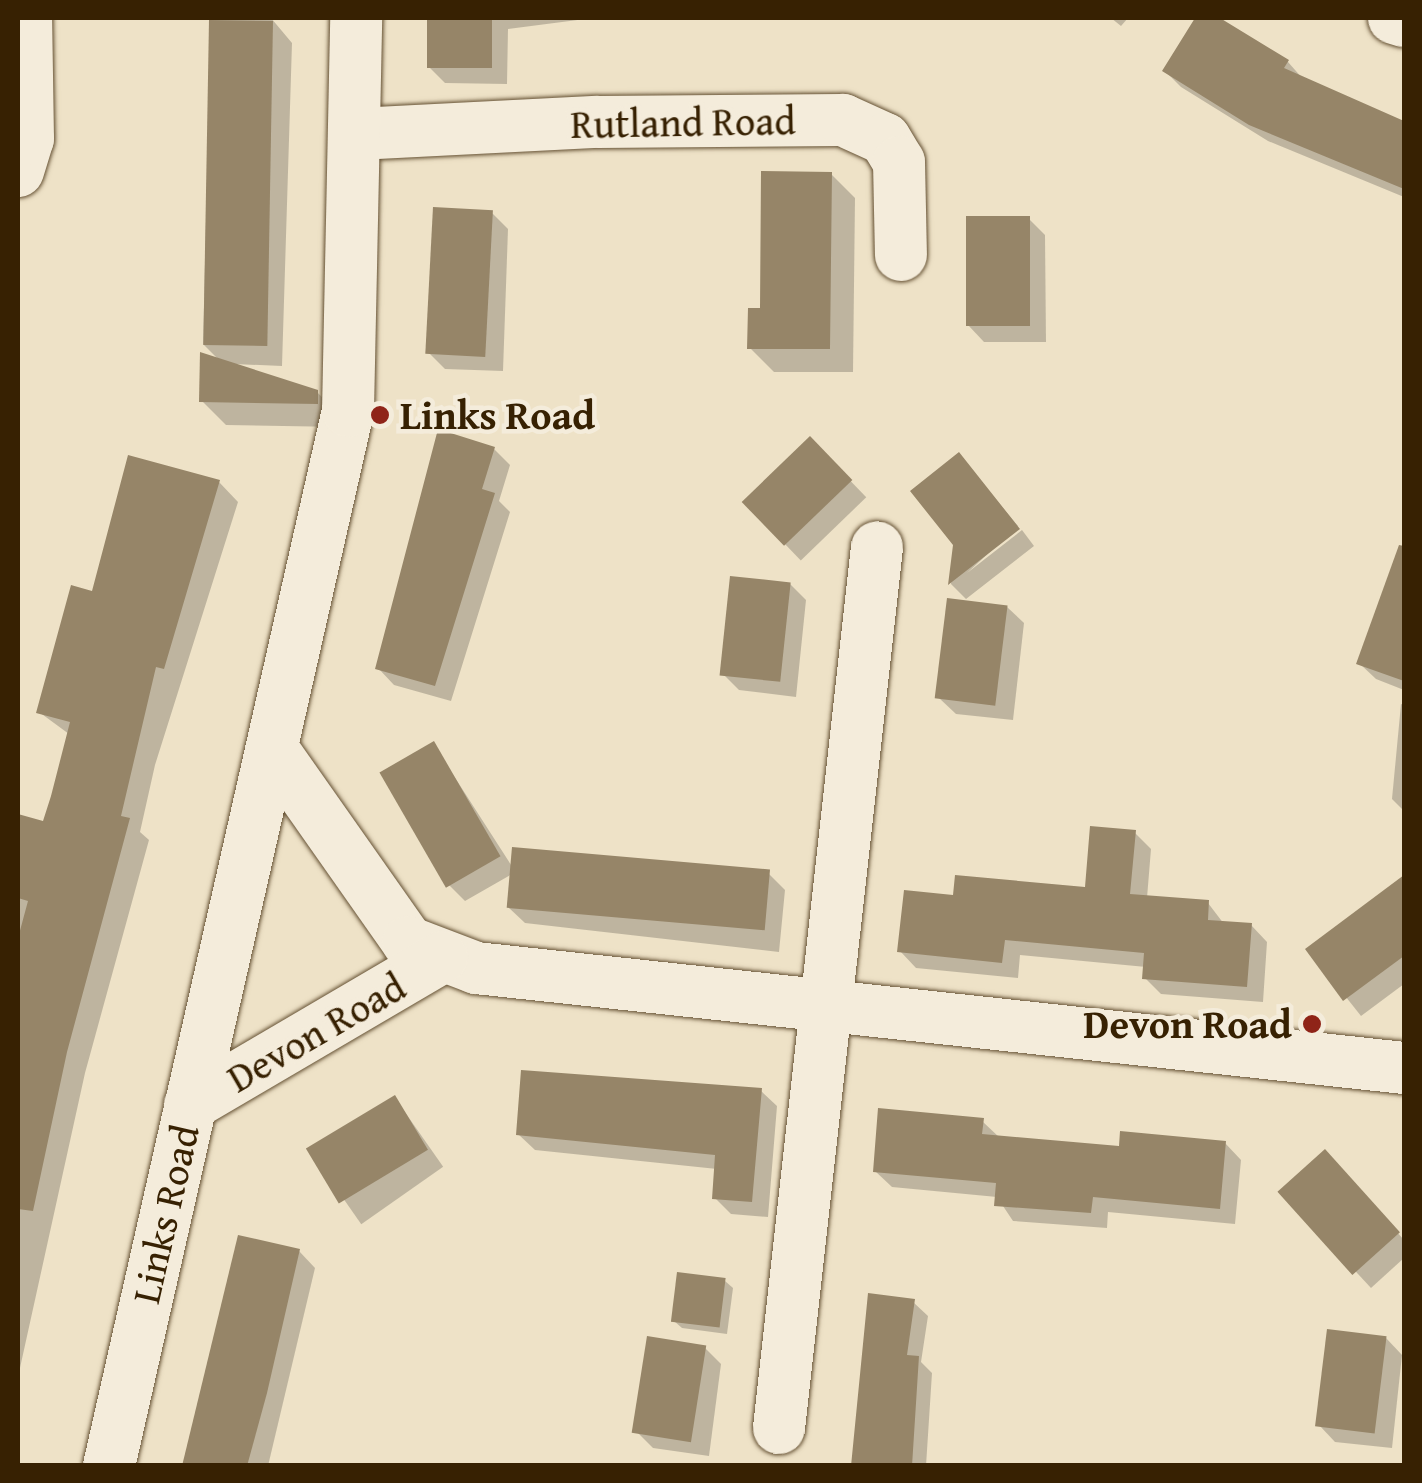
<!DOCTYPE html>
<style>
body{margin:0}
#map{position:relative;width:1422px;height:1483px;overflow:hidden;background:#eee2c7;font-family:"Gentium Book Plus",serif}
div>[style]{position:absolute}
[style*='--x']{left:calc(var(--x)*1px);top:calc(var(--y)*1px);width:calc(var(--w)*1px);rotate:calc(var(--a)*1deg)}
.shadow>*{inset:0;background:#0003;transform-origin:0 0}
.building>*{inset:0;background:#968568;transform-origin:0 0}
.roads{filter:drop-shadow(0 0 2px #655133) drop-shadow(0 0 2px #655133)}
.street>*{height:52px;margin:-26px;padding:0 26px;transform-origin:26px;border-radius:26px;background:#f4ecdb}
.dots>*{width:28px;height:28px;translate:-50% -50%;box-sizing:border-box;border:5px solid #f4ecdb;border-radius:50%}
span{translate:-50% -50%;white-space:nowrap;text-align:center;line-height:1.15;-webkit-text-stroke:9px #f4ecdb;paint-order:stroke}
.street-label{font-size:40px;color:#372102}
.poi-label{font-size:40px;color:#372102;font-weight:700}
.left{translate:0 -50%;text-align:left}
.right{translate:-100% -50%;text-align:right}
.frame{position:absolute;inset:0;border:20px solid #372102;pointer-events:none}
</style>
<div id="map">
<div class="shadow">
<i style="clip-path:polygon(211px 18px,271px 18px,292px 43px,282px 366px,234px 364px,317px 392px,341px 417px,341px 427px,226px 425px,202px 401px,221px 362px,203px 344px)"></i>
<i style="clip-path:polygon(429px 18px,593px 18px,508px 29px,507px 84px,445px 83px,429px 67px)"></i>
<i style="clip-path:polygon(1111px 18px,1128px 18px,1121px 26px)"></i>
<i style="clip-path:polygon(1198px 18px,1215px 18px,1288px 62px,1303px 79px,1404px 123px,1404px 197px,1268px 141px,1181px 87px,1165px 71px)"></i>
<i style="clip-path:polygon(831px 174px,855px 198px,853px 372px,774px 372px,750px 348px)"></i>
<i style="clip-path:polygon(492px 213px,508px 229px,503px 371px,445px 369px,429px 353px)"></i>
<i style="clip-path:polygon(1029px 219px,1045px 235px,1046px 342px,984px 342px,968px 325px)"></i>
<i style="left:810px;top:439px;width:81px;height:91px;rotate:46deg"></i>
<i style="clip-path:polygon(494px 449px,510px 465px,499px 501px,510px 512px,451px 701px,394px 685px,378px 668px)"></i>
<i style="clip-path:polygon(959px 455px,1018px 526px,967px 573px,1022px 530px,1034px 546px,966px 599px,951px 584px)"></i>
<i style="clip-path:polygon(219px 482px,238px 502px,155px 765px,140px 832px,149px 840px,85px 1073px,18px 1377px,18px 866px,30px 820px,44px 824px,69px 734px,39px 712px,93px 594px)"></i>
<i style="clip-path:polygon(1391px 575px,1404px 580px,1404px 690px,1376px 679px,1359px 663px)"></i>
<i style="clip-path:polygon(790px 584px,806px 600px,796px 697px,739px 690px,723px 674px)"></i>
<i style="clip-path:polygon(1007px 607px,1024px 623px,1013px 720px,956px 714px,939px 698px)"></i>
<i style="clip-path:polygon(1401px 704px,1404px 705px,1404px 811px,1392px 799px)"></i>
<i style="clip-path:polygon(434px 745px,513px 868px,769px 874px,785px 890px,779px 952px,525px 923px,508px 907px,512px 874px,465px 901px,449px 885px)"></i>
<i style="clip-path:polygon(1135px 833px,1151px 849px,1147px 898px,1208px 903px,1224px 924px,1251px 925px,1267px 942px,1263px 1002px,1161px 994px,1145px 978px,1146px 967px,1020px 955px,1018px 978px,916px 968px,900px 951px,956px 898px,1087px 889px)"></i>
<i style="clip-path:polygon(1394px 886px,1404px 897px,1404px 984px,1361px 1016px,1308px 949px)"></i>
<i style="clip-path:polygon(760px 1090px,777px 1106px,768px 1217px,731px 1214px,715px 1198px,717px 1169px,535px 1150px,518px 1134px)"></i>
<i style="left:395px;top:1098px;width:84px;height:100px;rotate:55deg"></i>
<i style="clip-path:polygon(982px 1121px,1000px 1138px,1122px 1149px,1225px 1143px,1241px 1160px,1235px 1224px,1108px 1212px,1107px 1228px,1013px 1221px,997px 1197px,892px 1187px,875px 1171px)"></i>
<i style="clip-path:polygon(1341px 1169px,1404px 1240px,1404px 1258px,1371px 1288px,1282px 1192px)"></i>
<i style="clip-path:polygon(299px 1251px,315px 1268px,268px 1466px,183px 1466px)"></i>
<i style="clip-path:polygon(725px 1281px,733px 1288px,727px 1334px,682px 1328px,674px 1321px)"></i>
<i style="clip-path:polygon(913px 1302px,928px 1316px,921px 1362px,932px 1373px,926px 1466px,855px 1466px)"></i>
<i style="clip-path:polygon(1386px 1338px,1402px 1355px,1392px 1448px,1335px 1442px,1319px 1425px)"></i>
<i style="clip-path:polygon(705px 1348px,721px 1364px,709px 1456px,653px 1448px,637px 1432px)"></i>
<i style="clip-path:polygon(1269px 1463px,1272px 1466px,1219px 1466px)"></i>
</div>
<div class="building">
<i style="left:427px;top:18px;width:65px;height:50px"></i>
<i style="clip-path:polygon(1195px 18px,1220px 18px,1289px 60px,1284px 68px,1404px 121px,1404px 189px,1249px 125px,1162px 71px)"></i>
<i style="left:209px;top:20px;width:64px;height:325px;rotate:1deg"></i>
<i style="clip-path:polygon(761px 171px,832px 172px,830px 349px,747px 349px,748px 308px,760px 308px)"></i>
<i style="left:433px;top:207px;width:60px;height:147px;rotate:3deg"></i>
<i style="left:966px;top:216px;width:64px;height:110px"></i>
<i style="clip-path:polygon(200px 352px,318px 390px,318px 404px,199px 402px)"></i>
<i style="clip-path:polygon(438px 429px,495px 447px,482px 489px,495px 493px,435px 686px,375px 669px)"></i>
<i style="left:810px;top:436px;width:61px;height:95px;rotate:46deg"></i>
<i style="clip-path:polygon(959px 452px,1020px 529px,948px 585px,953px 545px,910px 491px)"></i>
<i style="clip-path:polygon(128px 455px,220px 480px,164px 669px,156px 667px,121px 816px,130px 818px,67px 1052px,33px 1211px,18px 1209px,18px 938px,28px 901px,18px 898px,18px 814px,43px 821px,51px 796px,70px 722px,36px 713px,71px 585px,92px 591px)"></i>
<i style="clip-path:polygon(1399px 545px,1404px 546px,1404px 681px,1356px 664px)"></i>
<i style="left:730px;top:576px;width:61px;height:100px;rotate:6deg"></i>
<i style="left:947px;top:598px;width:61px;height:101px;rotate:7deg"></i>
<i style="left:434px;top:741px;width:133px;height:63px;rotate:60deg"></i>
<i style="clip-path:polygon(1090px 826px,1136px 830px,1130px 894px,1209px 900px,1208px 920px,1252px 923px,1247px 987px,1142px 979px,1144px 953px,1005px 940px,1002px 963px,897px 952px,904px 890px,953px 895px,955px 875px,1085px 887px)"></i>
<i style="left:512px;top:847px;width:259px;height:61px;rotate:5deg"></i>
<i style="clip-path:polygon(1404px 875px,1404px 956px,1343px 1001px,1305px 949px)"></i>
<i style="clip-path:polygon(521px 1070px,762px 1088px,752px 1202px,712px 1199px,715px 1155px,516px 1135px)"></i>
<i style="left:395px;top:1095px;width:64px;height:104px;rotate:59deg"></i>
<i style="clip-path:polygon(878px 1108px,984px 1118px,982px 1134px,1119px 1146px,1120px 1131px,1226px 1141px,1220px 1209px,1093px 1197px,1091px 1213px,994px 1206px,996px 1183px,873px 1172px)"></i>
<i style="left:1325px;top:1149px;width:112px;height:64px;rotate:48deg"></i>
<i style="clip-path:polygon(238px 1235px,300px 1249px,267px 1393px,247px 1466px,182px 1466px)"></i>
<i style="left:677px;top:1272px;width:49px;height:50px;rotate:7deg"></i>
<i style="clip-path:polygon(868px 1293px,915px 1299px,907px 1355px,919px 1356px,912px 1466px,851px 1466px)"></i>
<i style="left:1327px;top:1329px;width:60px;height:98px;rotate:7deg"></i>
<i style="left:647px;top:1336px;width:60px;height:98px;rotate:9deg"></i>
</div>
<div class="roads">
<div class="street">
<i style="--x:1394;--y:18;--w:10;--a:17"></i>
<i style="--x:357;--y:134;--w:241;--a:-2.9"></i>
<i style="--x:598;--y:122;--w:245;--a:-0.5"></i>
<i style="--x:843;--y:120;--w:46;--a:24.3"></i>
<i style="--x:885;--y:139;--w:27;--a:59"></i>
<i style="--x:899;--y:162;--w:93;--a:88.8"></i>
<i style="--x:18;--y:171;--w:34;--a:-73"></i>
<i style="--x:28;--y:139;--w:121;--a:-90.9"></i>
<i style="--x:273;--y:750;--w:235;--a:54.9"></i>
<i style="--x:408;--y:942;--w:73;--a:20.9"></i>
<i style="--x:476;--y:968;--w:933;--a:6.15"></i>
<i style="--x:190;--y:1105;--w:292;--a:-30.4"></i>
<i style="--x:779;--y:1428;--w:886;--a:-83.65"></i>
<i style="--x:109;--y:1466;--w:1082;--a:-77.24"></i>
<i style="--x:348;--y:411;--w:393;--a:-88.8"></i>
</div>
</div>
<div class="dots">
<i style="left:380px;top:415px;background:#8f2418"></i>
<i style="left:1312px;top:1024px;background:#8f2418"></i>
</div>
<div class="street-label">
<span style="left:683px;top:122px;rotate:-1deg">Rutland Road</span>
<span style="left:316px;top:1032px;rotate:-30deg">Devon Road</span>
<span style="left:165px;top:1214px;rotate:-77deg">Links Road</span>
</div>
<div class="poi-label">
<span class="left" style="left:400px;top:415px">Links Road</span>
<span class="right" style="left:1292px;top:1024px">Devon Road</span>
</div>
<div class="frame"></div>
</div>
